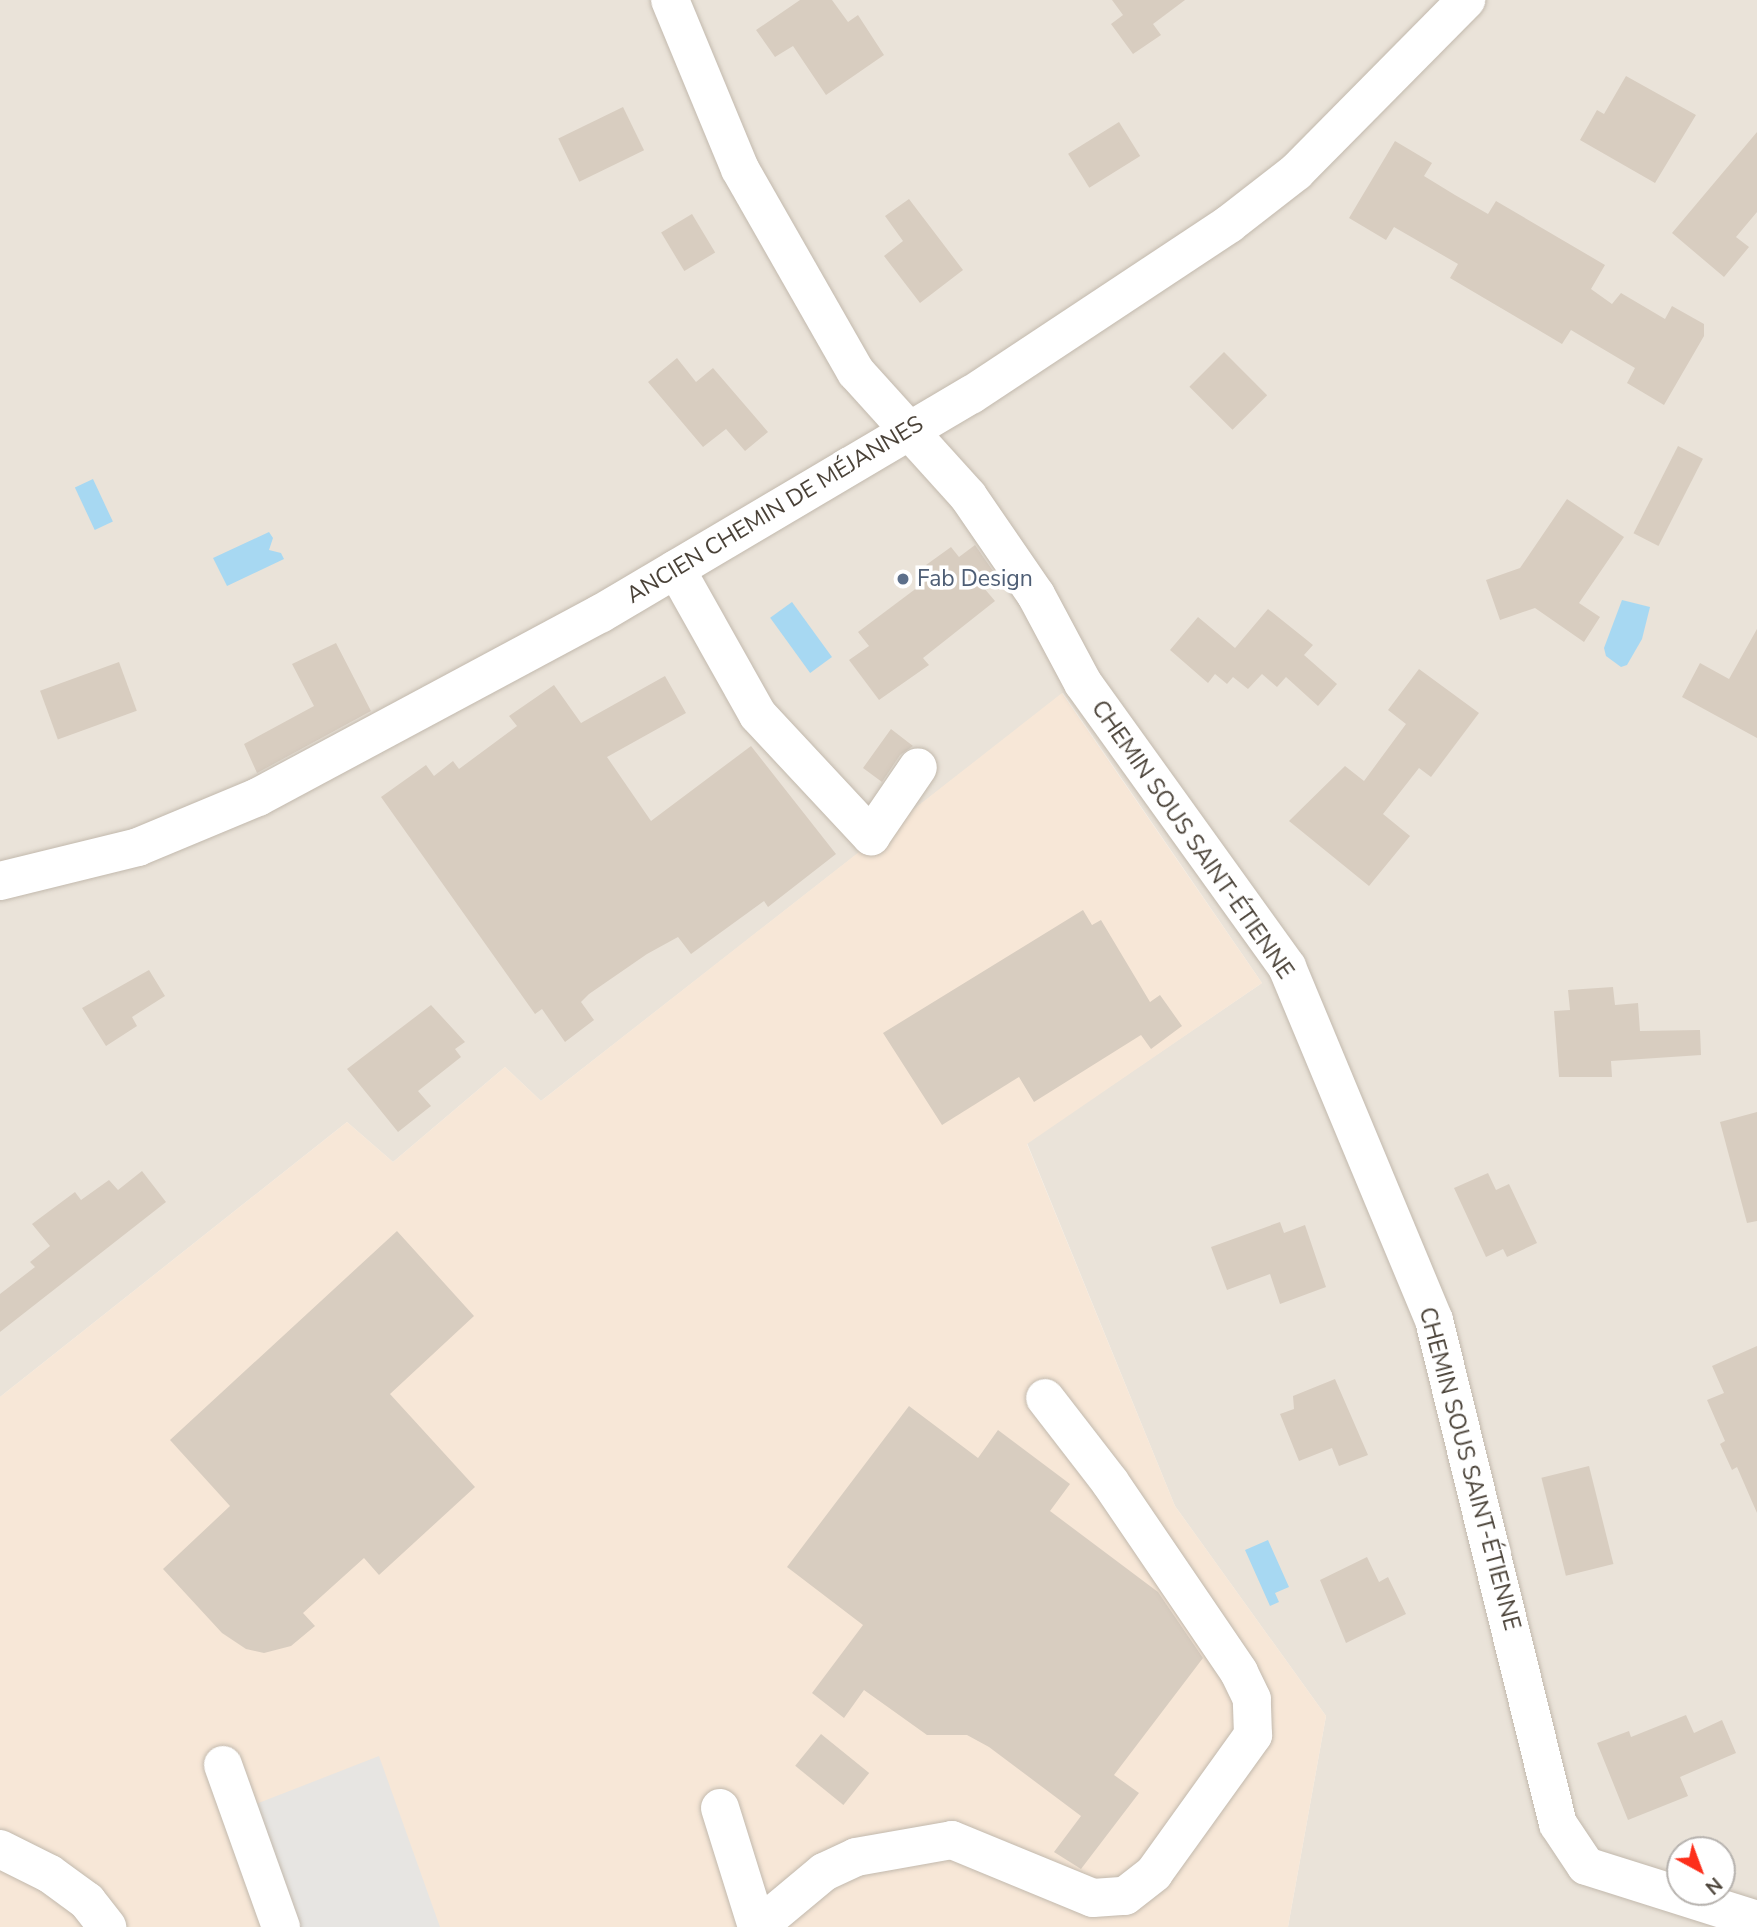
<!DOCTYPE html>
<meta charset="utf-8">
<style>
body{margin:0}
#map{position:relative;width:1757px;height:1927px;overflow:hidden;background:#f6f2eb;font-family:"Nunito Sans",sans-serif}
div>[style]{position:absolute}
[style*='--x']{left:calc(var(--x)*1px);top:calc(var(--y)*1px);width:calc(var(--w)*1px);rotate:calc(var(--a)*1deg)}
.residential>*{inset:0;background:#eae3d9}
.commercial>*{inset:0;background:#f7e7d7}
.parking>*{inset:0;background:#e7e5e2}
.water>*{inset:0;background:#a7d8f2;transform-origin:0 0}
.building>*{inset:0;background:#d8cdc0;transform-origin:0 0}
.roads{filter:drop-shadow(0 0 2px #c2b9ad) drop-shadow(0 0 2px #c2b9ad)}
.minor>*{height:38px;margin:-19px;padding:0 19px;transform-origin:19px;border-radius:19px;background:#fff}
.dots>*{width:19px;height:19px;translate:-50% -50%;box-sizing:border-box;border:4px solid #fff;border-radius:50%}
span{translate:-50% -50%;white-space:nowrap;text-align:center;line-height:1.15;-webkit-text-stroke:7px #fff;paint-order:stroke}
.street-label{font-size:23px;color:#4a4238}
.service-label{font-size:23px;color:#4e5e75}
.left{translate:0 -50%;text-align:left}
.north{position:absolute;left:1666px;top:1836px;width:70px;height:70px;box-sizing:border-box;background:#fff;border:2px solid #b7b3af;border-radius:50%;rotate:139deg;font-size:19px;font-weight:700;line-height:28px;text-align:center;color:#4a4238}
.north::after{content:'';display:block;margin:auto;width:24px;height:32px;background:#fd2f1b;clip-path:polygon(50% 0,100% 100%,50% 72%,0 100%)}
</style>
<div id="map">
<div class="residential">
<i style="clip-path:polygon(evenodd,0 0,1757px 0,1757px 1927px,1288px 1927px,1326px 1716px,1175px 1506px,1027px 1143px,1262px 983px,1063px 693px,541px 1101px,505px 1067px,393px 1162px,347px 1122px,0 1397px,0 0,1680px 1850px,1722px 1850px,1722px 1892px,1680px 1892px,1680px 1850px)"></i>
</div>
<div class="commercial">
<i style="clip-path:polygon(1062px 693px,1262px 983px,1027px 1144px,1175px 1506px,1326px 1716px,1288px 1927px,0 1927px,0 1397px,347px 1122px,393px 1162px,505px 1067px,541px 1101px)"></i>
</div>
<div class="parking">
<i style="clip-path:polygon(379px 1756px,440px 1927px,295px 1927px,251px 1806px)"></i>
</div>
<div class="water">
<i style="left:93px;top:479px;width:47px;height:20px;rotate:65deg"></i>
<i style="clip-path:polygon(269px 532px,273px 538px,269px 550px,281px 553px,284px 559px,227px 586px,213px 558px)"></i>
<i style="clip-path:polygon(1622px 600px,1650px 607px,1642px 639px,1627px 665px,1621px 667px,1606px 656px,1604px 648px)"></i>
<i style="left:792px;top:602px;width:68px;height:27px;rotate:54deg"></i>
<i style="clip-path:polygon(1268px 1540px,1289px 1587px,1275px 1593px,1279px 1602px,1270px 1606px,1245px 1550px)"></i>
</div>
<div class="building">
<i style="clip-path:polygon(800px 0,832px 0,848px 22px,858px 15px,884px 55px,826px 95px,793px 46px,775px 57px,756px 30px)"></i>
<i style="clip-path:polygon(1112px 0,1185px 0,1153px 24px,1161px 35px,1133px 54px,1111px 24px,1123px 15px)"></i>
<i style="clip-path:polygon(1626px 76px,1696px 115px,1655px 183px,1580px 140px,1597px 110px,1604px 114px)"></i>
<i style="left:623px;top:107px;width:48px;height:72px;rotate:64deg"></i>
<i style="left:1119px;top:122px;width:40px;height:60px;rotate:58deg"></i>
<i style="clip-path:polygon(1757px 132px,1757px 212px,1736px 237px,1749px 247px,1724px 277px,1672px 233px)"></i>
<i style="clip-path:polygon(1395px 141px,1432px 163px,1424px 176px,1455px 195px,1488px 214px,1496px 201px,1605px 265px,1591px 289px,1612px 304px,1621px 293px,1665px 319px,1672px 306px,1704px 324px,1704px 336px,1664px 405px,1627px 383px,1635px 368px,1571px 330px,1562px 344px,1450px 278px,1458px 264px,1394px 227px,1386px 240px,1349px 218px)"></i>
<i style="clip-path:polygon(909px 199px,963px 270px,920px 303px,884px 256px,903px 241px,885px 216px)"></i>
<i style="left:692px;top:214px;width:45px;height:36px;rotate:59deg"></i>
<i style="left:1224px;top:352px;width:61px;height:49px;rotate:45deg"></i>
<i style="clip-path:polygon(677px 358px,696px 382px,713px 368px,768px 432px,745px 451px,726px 429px,703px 447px,648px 382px)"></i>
<i style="left:1678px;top:446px;width:28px;height:98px;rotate:27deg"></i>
<i style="clip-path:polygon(1567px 499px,1624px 537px,1579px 603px,1600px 617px,1584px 642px,1535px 608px,1500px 620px,1486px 580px,1520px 568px)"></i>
<i style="clip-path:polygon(975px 545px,993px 571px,978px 581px,995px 601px,923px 658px,929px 665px,879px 700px,849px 660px,869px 646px,858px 632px,934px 575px,926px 565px,951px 547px,959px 557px)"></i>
<i style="clip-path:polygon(1268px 609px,1313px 645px,1304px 655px,1337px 684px,1318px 706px,1286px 677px,1277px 687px,1262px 674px,1248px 689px,1233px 677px,1227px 684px,1215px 674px,1208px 683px,1170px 650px,1198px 617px,1235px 648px)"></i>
<i style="clip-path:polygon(1757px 629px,1757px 738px,1682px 697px,1700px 663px,1729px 679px)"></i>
<i style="clip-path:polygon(336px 643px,371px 711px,257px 773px,244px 744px,314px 706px,292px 664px)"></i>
<i style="left:119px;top:662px;width:52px;height:84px;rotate:70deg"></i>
<i style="clip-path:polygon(1419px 669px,1479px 713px,1431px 777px,1419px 768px,1383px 814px,1410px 836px,1369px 886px,1289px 821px,1345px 766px,1364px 781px,1406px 724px,1388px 710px)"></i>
<i style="clip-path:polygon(665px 676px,686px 713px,607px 757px,651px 821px,751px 746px,836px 854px,768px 907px,764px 901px,691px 954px,678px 937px,647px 954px,589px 994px,581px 1002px,594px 1020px,565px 1042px,542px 1009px,535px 1014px,381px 797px,426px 765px,434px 776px,453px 761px,459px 769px,517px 726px,509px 716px,554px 685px,581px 723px)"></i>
<i style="clip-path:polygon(891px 729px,913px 746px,900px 755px,882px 782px,863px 768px)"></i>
<i style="clip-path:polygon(1083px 910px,1092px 925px,1101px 920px,1150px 1002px,1160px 995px,1182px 1026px,1151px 1049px,1141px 1035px,1034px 1102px,1019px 1077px,942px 1125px,883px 1033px)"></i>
<i style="clip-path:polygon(149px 970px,165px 996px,132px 1017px,137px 1026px,106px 1046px,82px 1008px)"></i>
<i style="clip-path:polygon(1613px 987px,1615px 1005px,1638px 1003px,1640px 1031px,1700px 1030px,1701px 1055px,1611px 1061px,1612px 1077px,1559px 1077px,1554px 1011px,1570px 1010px,1568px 990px)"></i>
<i style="clip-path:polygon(431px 1005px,465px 1042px,455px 1049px,461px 1057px,418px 1091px,431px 1106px,398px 1132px,347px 1069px)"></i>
<i style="clip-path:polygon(1757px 1112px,1757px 1221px,1747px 1223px,1720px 1122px)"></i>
<i style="clip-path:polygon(142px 1171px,166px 1202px,0 1332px,0 1294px,35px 1267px,30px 1262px,50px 1246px,32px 1224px,75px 1192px,81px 1200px,109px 1180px,118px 1190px)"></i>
<i style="clip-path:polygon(1488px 1173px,1496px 1190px,1509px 1184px,1537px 1243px,1507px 1257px,1503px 1249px,1486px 1257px,1454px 1188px)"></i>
<i style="clip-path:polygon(1280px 1222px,1284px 1233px,1305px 1225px,1326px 1287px,1280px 1304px,1270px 1274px,1227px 1290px,1211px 1247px)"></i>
<i style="clip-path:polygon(397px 1231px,474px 1316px,390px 1394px,475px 1487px,379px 1575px,364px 1558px,303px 1613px,315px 1626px,291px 1646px,264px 1653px,246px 1649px,222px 1633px,163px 1569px,230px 1506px,170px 1440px)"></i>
<i style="clip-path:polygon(1757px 1346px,1757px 1513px,1737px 1467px,1732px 1470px,1720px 1444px,1725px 1441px,1707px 1400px,1724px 1393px,1712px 1366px)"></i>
<i style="clip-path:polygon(1335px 1379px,1368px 1455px,1339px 1466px,1332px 1448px,1299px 1461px,1280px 1414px,1294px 1409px,1293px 1396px)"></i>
<i style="clip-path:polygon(909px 1406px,978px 1458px,998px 1430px,1070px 1484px,1050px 1511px,1158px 1592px,1203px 1658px,1114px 1775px,1139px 1793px,1081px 1869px,1054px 1852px,1081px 1816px,989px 1747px,967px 1735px,927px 1735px,864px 1690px,844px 1718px,812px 1693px,863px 1625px,787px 1567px)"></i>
<i style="left:1589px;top:1466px;width:101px;height:49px;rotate:76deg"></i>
<i style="clip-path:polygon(1367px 1557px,1379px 1582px,1388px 1577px,1406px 1614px,1346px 1643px,1320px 1580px)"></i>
<i style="clip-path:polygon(1686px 1715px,1694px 1733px,1722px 1720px,1736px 1753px,1680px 1777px,1688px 1796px,1628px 1820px,1597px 1743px,1629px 1731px,1631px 1737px)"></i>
<i style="left:821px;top:1734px;width:62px;height:41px;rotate:39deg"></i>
</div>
<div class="roads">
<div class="minor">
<i style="--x:670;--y:0;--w:183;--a:67.5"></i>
<i style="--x:740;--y:169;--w:234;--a:60.3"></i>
<i style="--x:856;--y:372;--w:167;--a:47.9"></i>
<i style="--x:968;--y:496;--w:120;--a:55.5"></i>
<i style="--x:1036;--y:595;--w:100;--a:61.9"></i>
<i style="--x:1083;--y:683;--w:350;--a:54.3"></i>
<i style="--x:1287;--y:967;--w:382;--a:67.4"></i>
<i style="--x:1434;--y:1320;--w:519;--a:76.18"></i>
<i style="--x:1558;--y:1824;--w:50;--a:56.3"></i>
<i style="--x:1586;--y:1866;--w:179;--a:17.5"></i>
<i style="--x:676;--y:569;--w:167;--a:60.7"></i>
<i style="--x:758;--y:715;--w:166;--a:47"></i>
<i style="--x:871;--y:836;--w:83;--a:-55.7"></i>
<i style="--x:0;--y:881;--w:142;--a:-13.8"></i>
<i style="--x:138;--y:847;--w:130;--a:-22.6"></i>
<i style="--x:258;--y:797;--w:388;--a:-28.2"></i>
<i style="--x:600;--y:614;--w:431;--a:-30.6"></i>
<i style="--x:971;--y:395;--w:310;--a:-33.5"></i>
<i style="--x:1229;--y:224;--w:85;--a:-37.8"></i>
<i style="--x:1296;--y:172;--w:242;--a:-45.3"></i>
<i style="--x:223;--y:1765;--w:172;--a:70.3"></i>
<i style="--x:720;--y:1808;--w:125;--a:72.7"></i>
<i style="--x:0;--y:1849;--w:56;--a:26.6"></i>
<i style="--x:50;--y:1874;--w:46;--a:36.1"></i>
<i style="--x:87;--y:1901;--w:33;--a:52"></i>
<i style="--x:758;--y:1927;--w:86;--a:-39.8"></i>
<i style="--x:824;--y:1872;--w:35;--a:-25"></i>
<i style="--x:856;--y:1857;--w:97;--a:-10"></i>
<i style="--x:952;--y:1840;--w:152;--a:22.4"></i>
<i style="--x:1093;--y:1898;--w:32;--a:-4"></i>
<i style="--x:1125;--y:1896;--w:37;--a:-38"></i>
<i style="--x:1154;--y:1873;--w:170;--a:-54.3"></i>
<i style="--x:1253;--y:1735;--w:36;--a:-92"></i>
<i style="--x:1252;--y:1699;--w:30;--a:-116"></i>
<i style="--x:1239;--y:1672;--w:230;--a:-124.2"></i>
<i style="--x:1110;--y:1482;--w:106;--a:-127.7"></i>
</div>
</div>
<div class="dots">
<i style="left:903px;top:579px;background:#5c6f8a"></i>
</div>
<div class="street-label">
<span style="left:775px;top:510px;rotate:-31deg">ANCIEN CHEMIN DE MÉJANNES</span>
<span style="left:1192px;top:840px;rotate:55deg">CHEMIN SOUS SAINT-ÉTIENNE</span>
<span style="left:1469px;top:1469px;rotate:75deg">CHEMIN SOUS SAINT-ÉTIENNE</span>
</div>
<div class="service-label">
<span class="left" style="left:917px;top:579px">Fab Design</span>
</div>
<div class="north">N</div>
</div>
